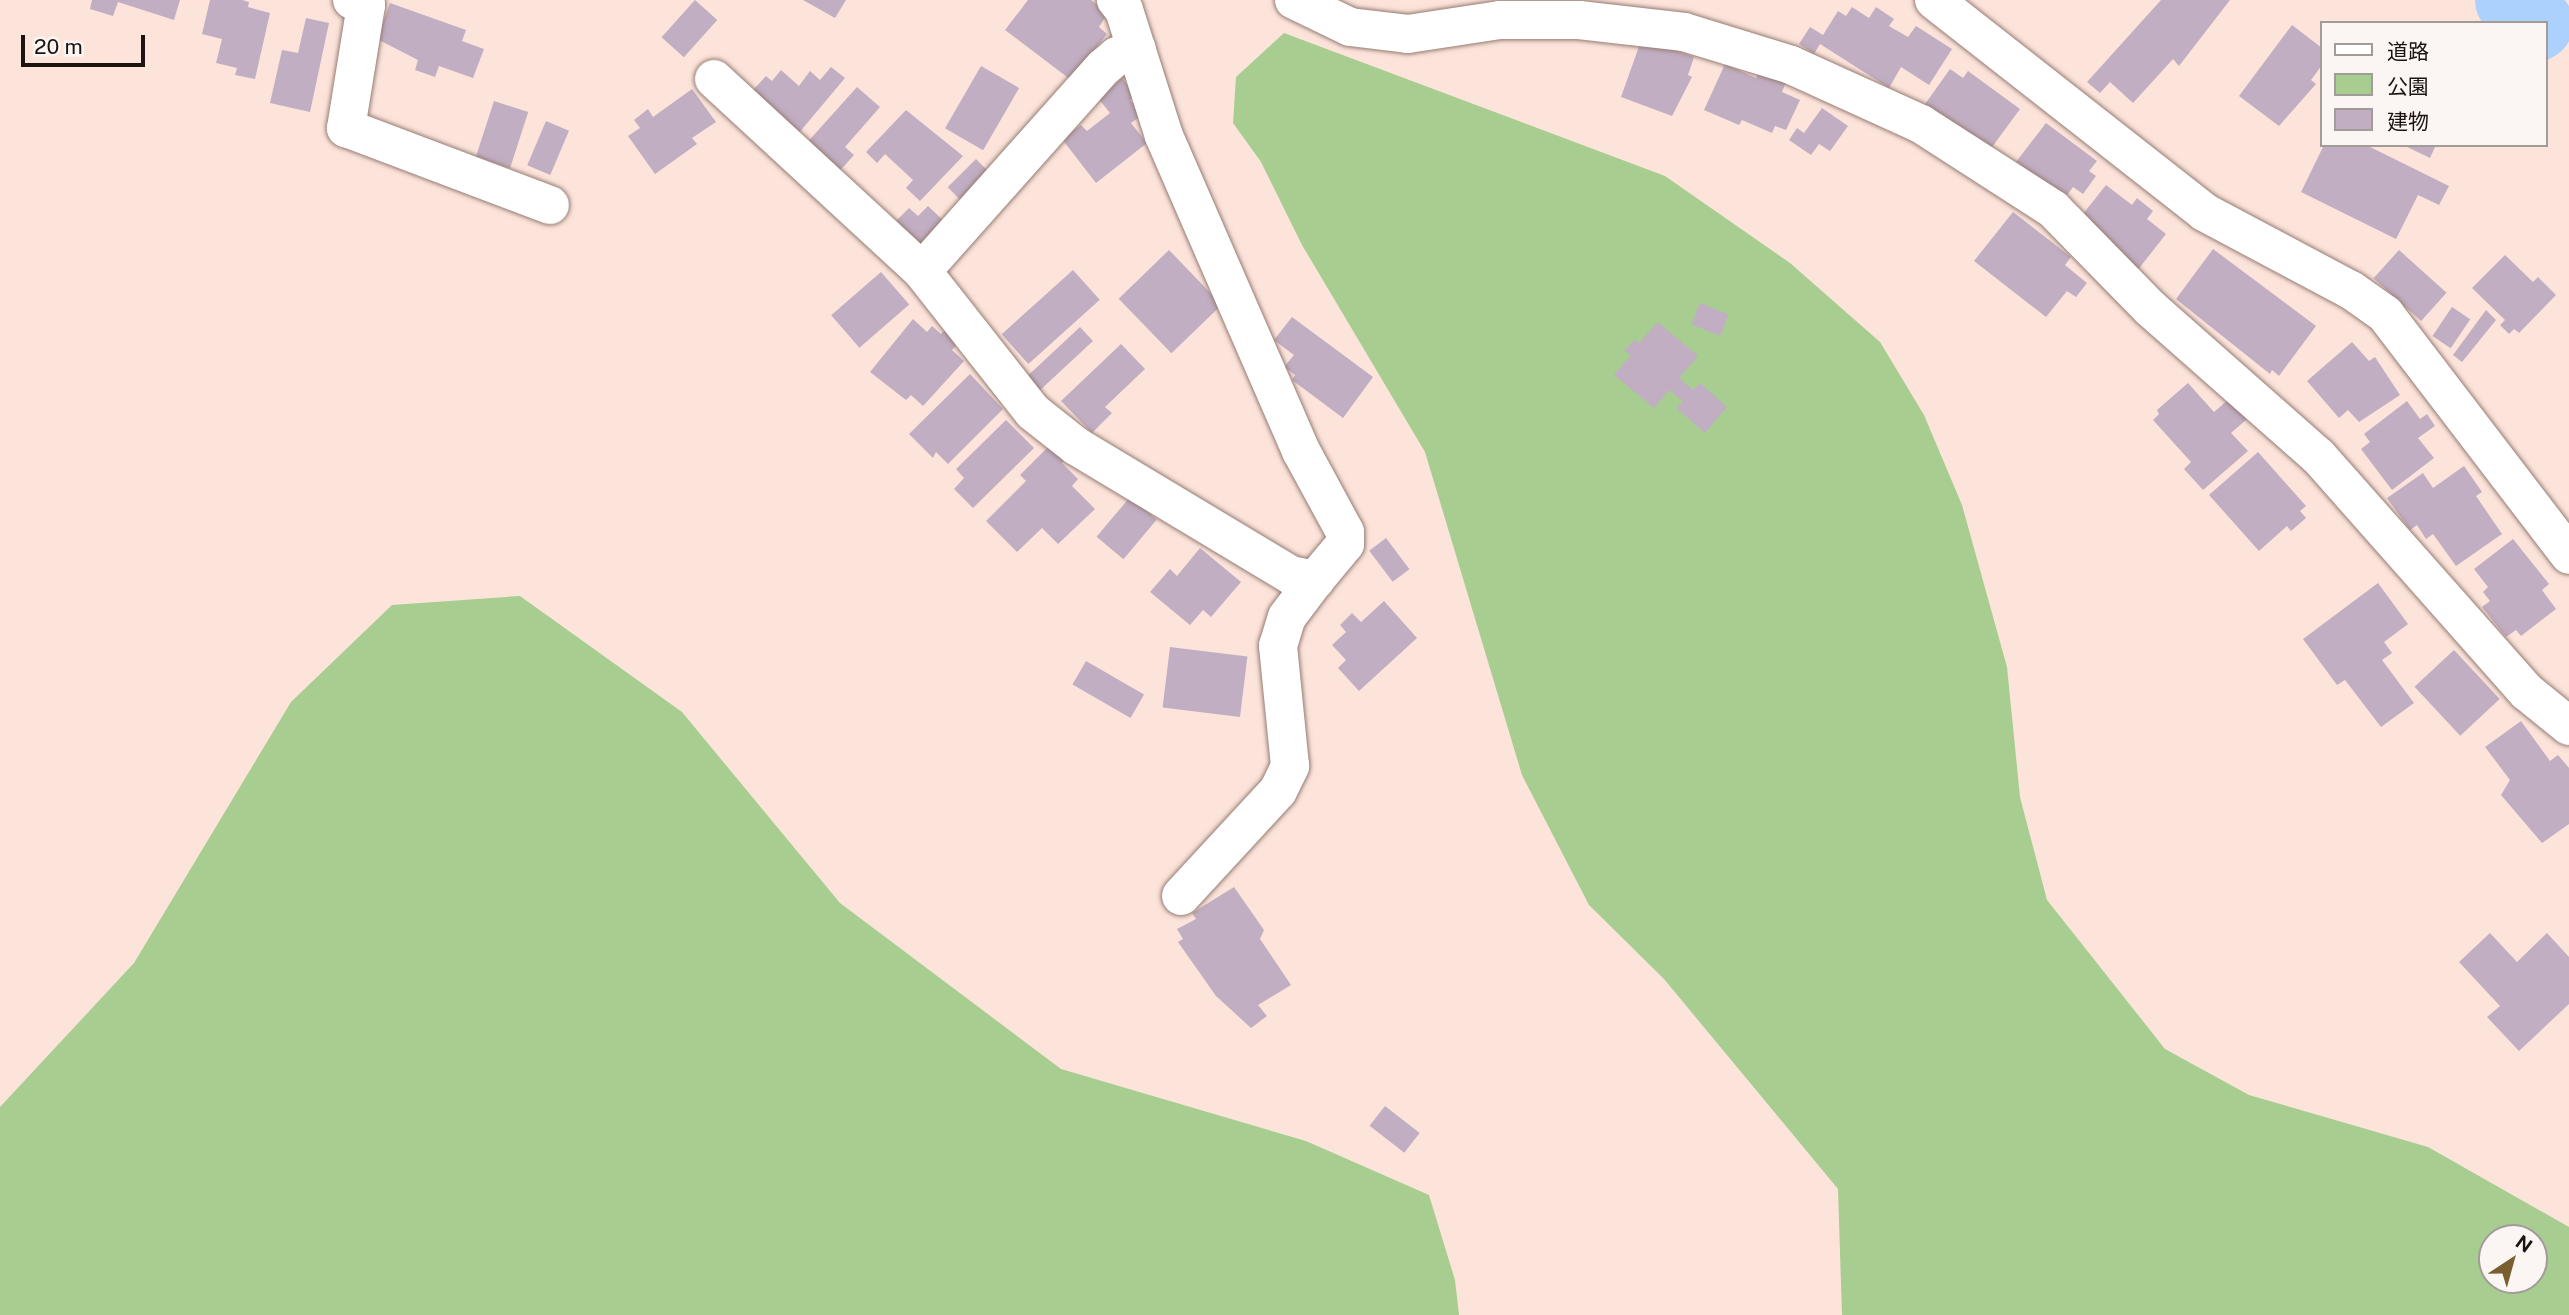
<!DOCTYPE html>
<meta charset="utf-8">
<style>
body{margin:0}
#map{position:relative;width:2569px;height:1315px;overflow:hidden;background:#fce4db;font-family:"Public Sans","Noto Sans JP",sans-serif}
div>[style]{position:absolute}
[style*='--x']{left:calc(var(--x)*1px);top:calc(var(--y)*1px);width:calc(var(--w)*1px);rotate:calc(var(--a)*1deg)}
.green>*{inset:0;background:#a7cd90}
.river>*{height:75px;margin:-37.5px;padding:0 37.5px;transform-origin:37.5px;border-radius:37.5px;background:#add1fd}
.building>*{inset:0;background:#c1aec2;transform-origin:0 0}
.roads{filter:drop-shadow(0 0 2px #967c73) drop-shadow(0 0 2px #967c73)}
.minor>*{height:38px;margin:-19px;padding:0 19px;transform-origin:19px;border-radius:19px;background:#fff}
span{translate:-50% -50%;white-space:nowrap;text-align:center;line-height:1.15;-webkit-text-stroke:5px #fbf5f3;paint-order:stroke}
.legend{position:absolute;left:2320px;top:21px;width:228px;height:126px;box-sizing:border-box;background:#fbf5f3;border:2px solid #a29b98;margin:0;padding:9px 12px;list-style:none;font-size:21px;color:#1d1310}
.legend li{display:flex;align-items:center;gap:14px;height:35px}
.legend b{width:35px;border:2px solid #a29b98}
.north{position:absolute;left:2478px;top:1224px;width:70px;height:70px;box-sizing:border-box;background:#fbf5f3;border:2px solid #a29b98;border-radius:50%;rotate:36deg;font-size:19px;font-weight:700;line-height:28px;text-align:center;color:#1d1310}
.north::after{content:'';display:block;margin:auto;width:24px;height:32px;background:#795e30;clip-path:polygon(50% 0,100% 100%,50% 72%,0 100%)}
.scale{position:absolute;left:21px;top:35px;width:124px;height:32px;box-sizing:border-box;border:4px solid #1d1310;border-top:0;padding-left:9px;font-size:21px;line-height:24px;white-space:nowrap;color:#1d1310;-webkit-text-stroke:5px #fbf5f3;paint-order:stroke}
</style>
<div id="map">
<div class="green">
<i style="clip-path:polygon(evenodd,1284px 33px,1665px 176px,1790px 263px,1880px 342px,1924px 415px,1962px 505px,2007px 667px,2020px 797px,2047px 900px,2165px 1049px,2249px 1095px,2428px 1147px,2569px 1227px,2569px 1315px,1842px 1315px,1838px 1189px,1664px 979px,1589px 905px,1522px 775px,1425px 452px,1302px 245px,1261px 162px,1233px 123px,1236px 77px,1284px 33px,2492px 1238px,2534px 1238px,2534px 1280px,2492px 1280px,2492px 1238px)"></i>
<i style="clip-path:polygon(520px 596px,682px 712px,840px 903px,1061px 1069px,1306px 1141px,1429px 1195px,1455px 1280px,1459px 1315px,0 1315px,0 1107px,134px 963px,291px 702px,392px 605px)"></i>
</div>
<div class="river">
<i style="--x:2512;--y:0;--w:33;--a:45"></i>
</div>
<div class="building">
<i style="clip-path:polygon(92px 0,180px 0,174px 20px,118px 2px,113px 16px,90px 9px)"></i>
<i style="clip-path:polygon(210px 0,242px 0,249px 2px,248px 7px,270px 13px,255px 79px,235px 75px,237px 68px,216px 63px,222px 39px,202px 34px)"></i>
<i style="left:695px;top:0;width:30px;height:50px;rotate:42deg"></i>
<i style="clip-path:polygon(803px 0,846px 0,835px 18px)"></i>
<i style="clip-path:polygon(1028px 0,1091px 0,1108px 13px,1099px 27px,1107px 34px,1071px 80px,1005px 30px)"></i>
<i style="clip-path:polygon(2161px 0,2230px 0,2179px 66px,2173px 59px,2133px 103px,2110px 82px,2100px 93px,2087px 82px)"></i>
<i style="clip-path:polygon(390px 3px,466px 30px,462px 41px,484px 49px,473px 78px,439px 66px,435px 77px,415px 70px,418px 60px,377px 39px)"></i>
<i style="clip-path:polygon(1852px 7px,1869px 18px,1876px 7px,1894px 19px,1889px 26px,1908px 37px,1916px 26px,1952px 49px,1929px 85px,1901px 67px,1889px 88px,1820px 44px,1814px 54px,1799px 44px,1810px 27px,1823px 35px,1838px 11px,1846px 16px)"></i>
<i style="clip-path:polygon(306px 18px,329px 23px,310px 112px,270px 103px,282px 50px,298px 53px)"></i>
<i style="clip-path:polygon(2292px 25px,2322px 48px,2322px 65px,2311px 80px,2316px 84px,2279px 126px,2239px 96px)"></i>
<i style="clip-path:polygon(1642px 38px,1694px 57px,1688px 75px,1692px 77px,1672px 116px,1621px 97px)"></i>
<i style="clip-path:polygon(1725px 64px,1756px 78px,1760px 71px,1786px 82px,1782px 92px,1800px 100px,1786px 130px,1775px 126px,1772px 133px,1742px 120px,1739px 125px,1704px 110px)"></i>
<i style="left:981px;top:66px;width:44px;height:72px;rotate:30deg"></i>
<i style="clip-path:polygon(831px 67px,845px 78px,793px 140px,752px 91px,766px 76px,772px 81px,781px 70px,799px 86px,810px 71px,820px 80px)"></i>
<i style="clip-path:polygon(1950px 69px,1963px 78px,1968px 71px,2020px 109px,1987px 154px,1923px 107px)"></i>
<i style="clip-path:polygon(1122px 78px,1136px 95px,1130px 100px,1142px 115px,1131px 123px,1147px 143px,1096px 183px,1062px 139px,1081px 125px,1087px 131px,1110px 113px,1098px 98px)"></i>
<i style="clip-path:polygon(857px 87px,880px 107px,845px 147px,854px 155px,836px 175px,804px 146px)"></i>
<i style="clip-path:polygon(692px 89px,716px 122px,692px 138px,697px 144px,655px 174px,628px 136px,640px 128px,634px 120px,648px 109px,653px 117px)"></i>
<i style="left:494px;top:101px;width:36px;height:59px;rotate:18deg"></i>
<i style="clip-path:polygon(1822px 108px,1848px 126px,1830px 151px,1819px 144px,1811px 155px,1789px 140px,1797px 128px,1804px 133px)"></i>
<i style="clip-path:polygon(906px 110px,963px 156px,920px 201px,906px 188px,913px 180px,885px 154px,877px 163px,866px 152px)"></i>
<i style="left:546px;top:121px;width:25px;height:48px;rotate:23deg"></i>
<i style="clip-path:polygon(2046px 123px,2097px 161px,2089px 171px,2096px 176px,2083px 194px,2073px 187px,2065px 198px,2016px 162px)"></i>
<i style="clip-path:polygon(2324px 145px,2366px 145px,2449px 186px,2439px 205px,2418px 195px,2396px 239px,2301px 192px)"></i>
<i style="clip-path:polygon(2403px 145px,2436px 145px,2430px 158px)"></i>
<i style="left:976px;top:159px;width:20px;height:40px;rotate:45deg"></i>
<i style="clip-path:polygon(2106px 185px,2132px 205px,2137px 198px,2153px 211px,2147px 219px,2166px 234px,2137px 271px,2075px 224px)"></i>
<i style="clip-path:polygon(928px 206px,946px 223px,923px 246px,896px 221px,909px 208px,918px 216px)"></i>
<i style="clip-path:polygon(2013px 212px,2071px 257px,2065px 265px,2087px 283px,2076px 297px,2067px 291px,2046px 317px,1974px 261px)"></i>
<i style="clip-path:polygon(2213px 249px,2316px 326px,2279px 376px,2272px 370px,2270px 374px,2176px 299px)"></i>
<i style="left:1169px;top:250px;width:76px;height:70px;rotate:46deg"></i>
<i style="left:2399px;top:250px;width:64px;height:38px;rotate:42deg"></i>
<i style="clip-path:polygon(2505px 255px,2533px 282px,2538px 277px,2556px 295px,2519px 333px,2514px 329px,2509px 334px,2500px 325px,2505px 320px,2472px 288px)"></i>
<i style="left:1073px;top:270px;width:40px;height:96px;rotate:48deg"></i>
<i style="left:881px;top:272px;width:43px;height:66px;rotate:49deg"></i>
<i style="left:1700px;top:303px;width:31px;height:23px;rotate:22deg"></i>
<i style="left:2452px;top:307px;width:22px;height:35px;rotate:34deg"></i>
<i style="clip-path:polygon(2486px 310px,2496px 320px,2462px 362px,2453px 355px)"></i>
<i style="clip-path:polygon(1292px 317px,1373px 377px,1343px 418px,1292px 380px,1295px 375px,1284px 367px,1294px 355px,1274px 340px)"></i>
<i style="clip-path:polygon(913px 319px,927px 332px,932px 326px,941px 334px,945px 330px,959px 342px,952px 350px,964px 361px,923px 406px,911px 395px,906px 400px,870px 372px)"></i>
<i style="clip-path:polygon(1658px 322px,1698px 356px,1679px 378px,1693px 390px,1700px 383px,1727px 407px,1705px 433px,1676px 408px,1683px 401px,1669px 390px,1654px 408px,1614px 375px,1631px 355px,1624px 351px,1635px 339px,1639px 343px)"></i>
<i style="left:1080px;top:327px;width:19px;height:74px;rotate:47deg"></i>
<i style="clip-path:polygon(2352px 342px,2369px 361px,2375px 357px,2400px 395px,2359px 422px,2348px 410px,2339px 418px,2307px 381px)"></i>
<i style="clip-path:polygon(1121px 344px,1145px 369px,1105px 407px,1112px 413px,1092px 433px,1061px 401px)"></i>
<i style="clip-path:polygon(970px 374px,1003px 409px,948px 464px,936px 452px,933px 458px,909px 434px)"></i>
<i style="clip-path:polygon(2188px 383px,2214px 412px,2229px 399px,2247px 419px,2231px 433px,2248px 451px,2203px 490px,2184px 469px,2191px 462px,2153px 420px,2159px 414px,2157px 410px)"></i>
<i style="clip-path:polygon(2407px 401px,2420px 419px,2427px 414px,2435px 426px,2418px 438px,2434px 458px,2392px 490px,2361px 449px,2370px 442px,2364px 434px)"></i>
<i style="clip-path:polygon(1006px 420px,1034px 448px,973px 508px,954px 489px,964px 478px,956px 469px)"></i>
<i style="clip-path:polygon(1053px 442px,1069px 457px,1062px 463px,1078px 479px,1072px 486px,1095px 509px,1058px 544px,1042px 528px,1017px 552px,986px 521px,1026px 481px,1020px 475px)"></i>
<i style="clip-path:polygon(2258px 452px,2306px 506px,2300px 511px,2306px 518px,2291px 531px,2287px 526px,2259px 551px,2209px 495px)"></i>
<i style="clip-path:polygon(2464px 466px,2482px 492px,2476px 496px,2502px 534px,2456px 566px,2433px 534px,2426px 539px,2417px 525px,2410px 530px,2387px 498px,2423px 473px,2433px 488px)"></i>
<i style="left:1130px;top:497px;width:35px;height:52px;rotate:40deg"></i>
<i style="left:1386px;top:538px;width:39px;height:21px;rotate:53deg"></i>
<i style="clip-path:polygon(2513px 539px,2549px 584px,2542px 590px,2556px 609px,2521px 636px,2516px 630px,2506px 637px,2482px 607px,2490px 601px,2483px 592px,2488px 587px,2474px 569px)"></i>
<i style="clip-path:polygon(1200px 548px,1241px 582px,1211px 617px,1203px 610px,1190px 625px,1150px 592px,1170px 569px,1177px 576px)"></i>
<i style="clip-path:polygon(2378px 583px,2408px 624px,2384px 642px,2392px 653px,2382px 660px,2414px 703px,2381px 727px,2345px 680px,2337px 685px,2303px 639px)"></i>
<i style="clip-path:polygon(1384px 601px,1417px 638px,1359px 691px,1338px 668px,1346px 660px,1332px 645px,1346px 632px,1340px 625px,1352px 613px,1361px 622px)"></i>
<i style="left:1170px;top:647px;width:78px;height:61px;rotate:7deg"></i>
<i style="left:2454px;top:650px;width:67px;height:54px;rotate:47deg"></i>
<i style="left:1086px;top:661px;width:67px;height:27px;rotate:30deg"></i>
<i style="clip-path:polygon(2521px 721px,2550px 761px,2558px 755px,2569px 768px,2569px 824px,2542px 843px,2501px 795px,2510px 780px,2485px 747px)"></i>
<i style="clip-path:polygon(1234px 887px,1264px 930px,1260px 939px,1291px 985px,1258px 1005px,1267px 1016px,1251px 1028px,1216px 996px,1178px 942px,1183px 939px,1177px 929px,1196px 919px,1192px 913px)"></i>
<i style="clip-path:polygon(2490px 933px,2517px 962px,2547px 933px,2569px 957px,2569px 1004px,2519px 1051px,2487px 1017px,2500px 1006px,2459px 962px)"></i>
<i style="left:1385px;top:1106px;width:44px;height:25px;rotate:38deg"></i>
</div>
<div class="roads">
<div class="minor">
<i style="--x:352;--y:0;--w:15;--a:20"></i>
<i style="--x:366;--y:5;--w:125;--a:99.2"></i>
<i style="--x:346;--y:128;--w:218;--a:20.7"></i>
<i style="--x:1294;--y:0;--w:62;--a:25.7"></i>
<i style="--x:1350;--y:27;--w:58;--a:6.9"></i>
<i style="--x:1408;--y:34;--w:93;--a:-8.7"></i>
<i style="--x:1500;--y:20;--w:79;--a:0"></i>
<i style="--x:1579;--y:20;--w:106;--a:6.5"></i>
<i style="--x:1684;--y:32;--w:112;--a:17.1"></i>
<i style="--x:1791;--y:65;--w:143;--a:24.4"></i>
<i style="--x:1921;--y:124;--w:157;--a:32.8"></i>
<i style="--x:2053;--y:209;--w:139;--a:45.6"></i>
<i style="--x:2150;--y:308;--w:224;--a:41.4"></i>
<i style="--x:2318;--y:456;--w:315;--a:48.5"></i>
<i style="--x:2527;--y:692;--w:54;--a:39"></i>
<i style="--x:1934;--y:0;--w:343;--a:38.1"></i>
<i style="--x:2204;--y:212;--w:166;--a:28"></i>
<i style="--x:2351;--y:290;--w:42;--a:35.2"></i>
<i style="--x:2385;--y:314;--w:303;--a:52.6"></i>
<i style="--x:714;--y:79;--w:283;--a:42.7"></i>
<i style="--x:922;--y:271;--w:179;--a:51.8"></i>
<i style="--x:1033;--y:412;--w:55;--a:38.3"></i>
<i style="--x:1076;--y:446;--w:251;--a:31"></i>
<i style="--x:1291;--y:575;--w:25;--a:12"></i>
<i style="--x:1315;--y:580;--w:47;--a:-50.2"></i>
<i style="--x:1345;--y:544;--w:12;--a:-90"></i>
<i style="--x:1345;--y:532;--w:92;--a:-118.5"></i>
<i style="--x:1301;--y:451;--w:344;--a:-113.5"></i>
<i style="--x:1164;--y:136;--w:132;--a:-107.6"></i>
<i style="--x:1124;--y:10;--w:13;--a:-129"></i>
<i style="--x:922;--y:271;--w:273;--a:-48.3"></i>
<i style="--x:1104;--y:67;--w:17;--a:-40"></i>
<i style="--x:1117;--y:56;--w:21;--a:-19"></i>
<i style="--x:1181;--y:896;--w:143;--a:-47.3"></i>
<i style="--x:1278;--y:791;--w:28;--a:-64"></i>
<i style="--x:1290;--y:766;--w:121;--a:-95.7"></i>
<i style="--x:1278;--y:646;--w:30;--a:-73"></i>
<i style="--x:1287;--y:617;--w:46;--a:-52.9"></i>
</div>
</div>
<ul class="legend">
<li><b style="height:9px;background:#fff"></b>道路</li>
<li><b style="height:19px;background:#a7cd90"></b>公園</li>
<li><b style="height:19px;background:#c1aec2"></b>建物</li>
</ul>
<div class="north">N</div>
<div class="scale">20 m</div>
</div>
